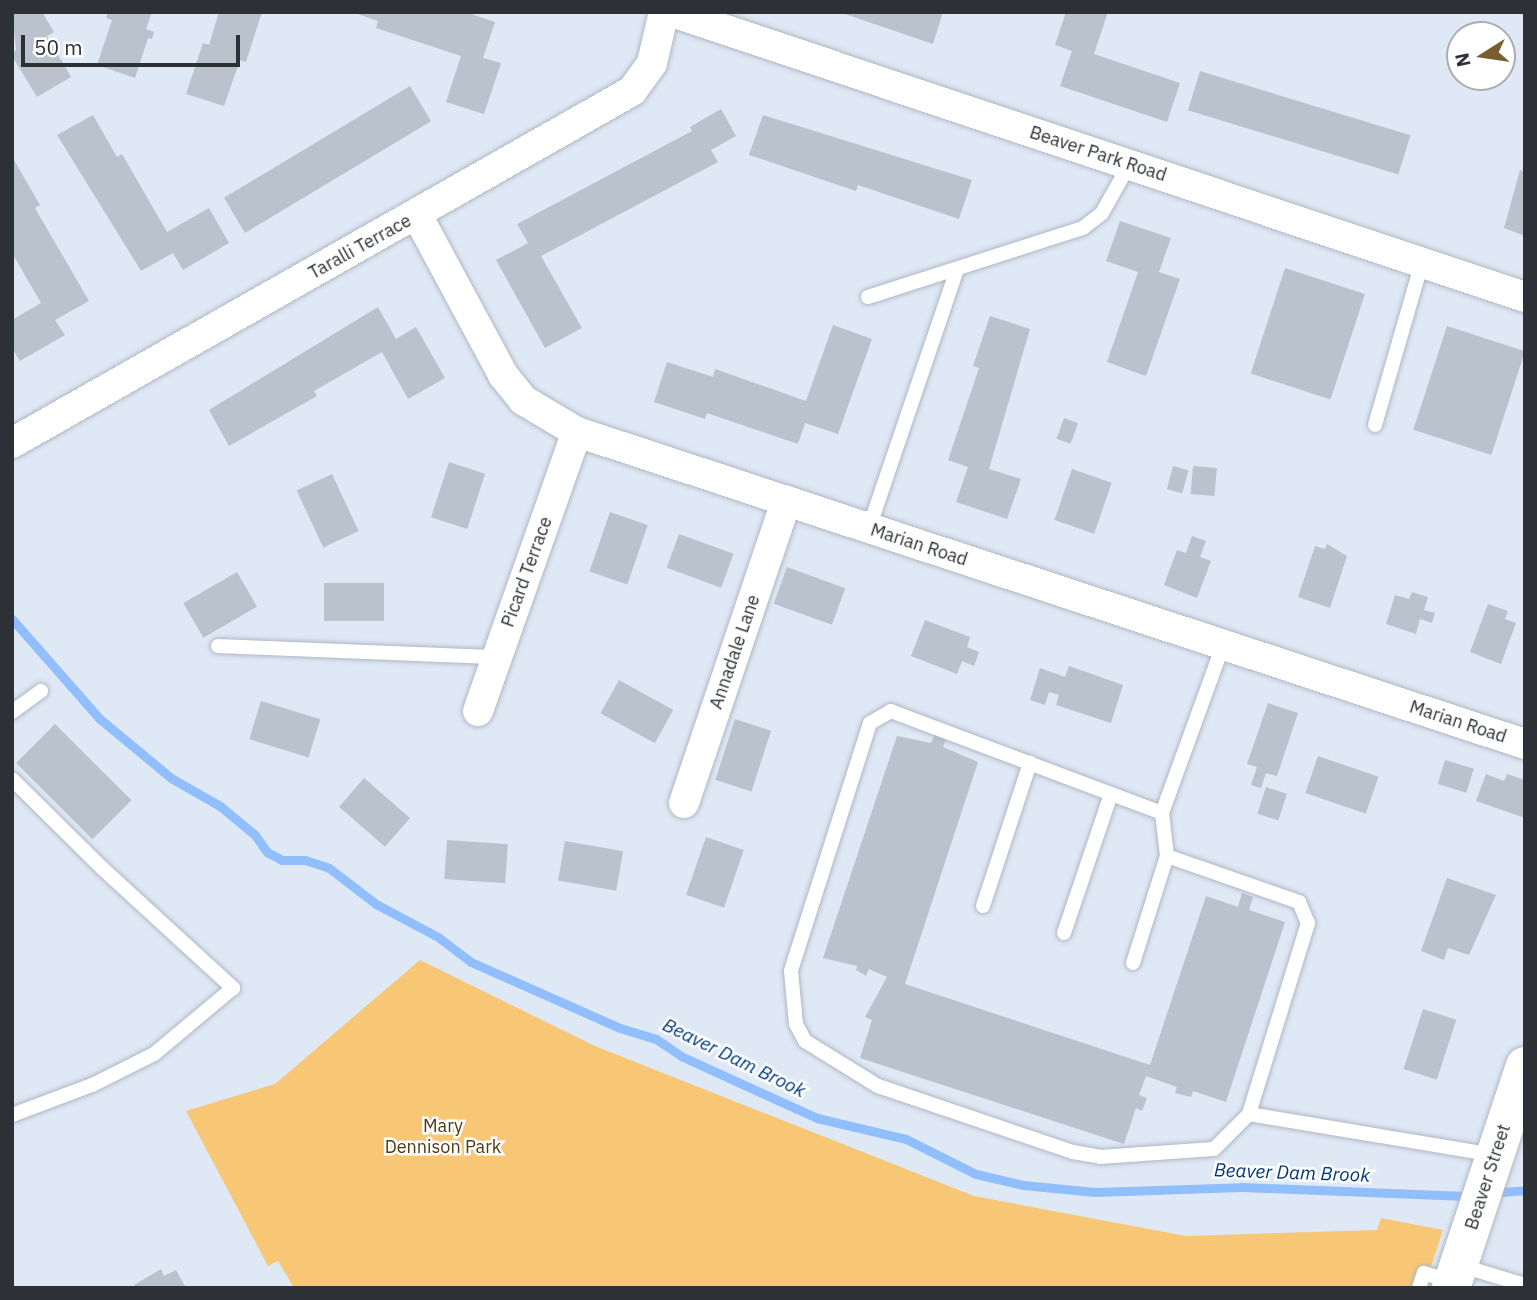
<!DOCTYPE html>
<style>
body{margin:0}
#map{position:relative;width:1537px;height:1300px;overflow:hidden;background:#dfe8f5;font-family:"IBM Plex Sans",sans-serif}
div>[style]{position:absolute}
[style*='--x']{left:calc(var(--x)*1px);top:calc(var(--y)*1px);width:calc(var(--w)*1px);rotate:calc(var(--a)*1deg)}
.green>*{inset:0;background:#f7c776}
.stream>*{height:9px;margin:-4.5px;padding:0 4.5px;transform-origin:4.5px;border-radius:4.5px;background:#91befc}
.building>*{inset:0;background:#bac2ce;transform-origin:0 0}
.roads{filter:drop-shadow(0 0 2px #afb7c3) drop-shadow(0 0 2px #afb7c3)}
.lane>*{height:14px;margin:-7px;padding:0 7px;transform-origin:7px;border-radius:7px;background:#fff}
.street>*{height:30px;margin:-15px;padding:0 15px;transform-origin:15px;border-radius:15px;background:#fff}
.secondary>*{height:38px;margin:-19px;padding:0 19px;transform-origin:19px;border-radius:19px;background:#fff}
span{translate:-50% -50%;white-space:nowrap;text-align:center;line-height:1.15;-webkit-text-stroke:5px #fff;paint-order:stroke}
.street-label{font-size:18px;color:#2d3135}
.park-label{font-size:18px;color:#4f3912}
.water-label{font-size:19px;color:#00397b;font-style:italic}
.frame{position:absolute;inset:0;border:14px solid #2d3135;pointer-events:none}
.north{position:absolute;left:1446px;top:21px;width:70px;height:70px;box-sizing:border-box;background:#fff;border:2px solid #abadae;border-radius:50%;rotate:258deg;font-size:19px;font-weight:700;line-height:28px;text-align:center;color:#2d3135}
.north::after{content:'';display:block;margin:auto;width:24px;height:32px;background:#785d2f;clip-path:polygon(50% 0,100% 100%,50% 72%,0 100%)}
.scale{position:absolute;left:21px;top:35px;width:219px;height:32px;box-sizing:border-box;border:4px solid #2d3135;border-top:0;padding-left:9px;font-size:21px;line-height:24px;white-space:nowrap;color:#2d3135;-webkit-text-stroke:5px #fff;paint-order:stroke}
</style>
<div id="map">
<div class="green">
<i style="clip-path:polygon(420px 960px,595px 1046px,974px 1196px,1186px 1236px,1377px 1230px,1381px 1218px,1443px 1230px,1424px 1288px,294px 1288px,278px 1261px,268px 1266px,186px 1111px,275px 1084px)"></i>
</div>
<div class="stream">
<i style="--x:12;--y:619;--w:133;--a:48.7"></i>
<i style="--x:100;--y:719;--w:92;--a:39.7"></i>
<i style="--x:171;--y:778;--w:56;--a:29.7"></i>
<i style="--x:220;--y:806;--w:45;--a:39.6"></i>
<i style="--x:255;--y:835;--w:21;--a:55"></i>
<i style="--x:267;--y:852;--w:17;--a:28"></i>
<i style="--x:282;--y:860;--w:23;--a:0"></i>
<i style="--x:305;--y:860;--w:25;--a:18"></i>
<i style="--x:329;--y:868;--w:59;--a:37.5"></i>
<i style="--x:376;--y:904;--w:70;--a:28"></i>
<i style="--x:438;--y:937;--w:41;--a:37.1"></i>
<i style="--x:471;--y:962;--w:163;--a:23.9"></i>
<i style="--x:620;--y:1028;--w:38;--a:17"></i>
<i style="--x:656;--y:1039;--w:32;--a:34"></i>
<i style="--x:683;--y:1057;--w:147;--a:24.5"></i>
<i style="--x:817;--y:1118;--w:91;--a:13.3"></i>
<i style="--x:906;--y:1139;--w:78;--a:26.6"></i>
<i style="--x:976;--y:1174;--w:48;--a:13.2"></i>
<i style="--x:1023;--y:1185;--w:72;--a:5.6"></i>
<i style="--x:1095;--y:1192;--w:147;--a:-1.9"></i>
<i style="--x:1242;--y:1187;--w:229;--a:2.3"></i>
<i style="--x:1492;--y:1193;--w:33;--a:-5"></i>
</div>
<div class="building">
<i style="clip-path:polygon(12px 12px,42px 12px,54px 32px,47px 36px,71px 77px,37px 97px,12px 56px,16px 49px)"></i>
<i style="clip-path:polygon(108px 12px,152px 12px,146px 29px,154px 32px,152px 39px,148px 38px,135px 78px,97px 65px,112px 20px,106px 18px)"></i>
<i style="clip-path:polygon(219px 12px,262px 12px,246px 62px,240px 60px,224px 106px,186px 94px,203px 43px,209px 45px)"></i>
<i style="clip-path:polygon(352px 12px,465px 12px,495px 22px,483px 58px,501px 63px,484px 114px,446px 102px,461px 56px,376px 28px,378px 21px)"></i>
<i style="clip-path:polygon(839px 12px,943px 12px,933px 44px)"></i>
<i style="clip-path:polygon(1066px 12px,1108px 12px,1094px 54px,1180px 83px,1167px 122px,1060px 86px,1072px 51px,1055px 45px)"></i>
<i style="left:1200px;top:71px;width:220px;height:41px;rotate:17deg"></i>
<i style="left:410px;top:86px;width:41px;height:217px;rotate:59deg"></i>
<i style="clip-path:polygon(721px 109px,736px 136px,711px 150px,718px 162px,541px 256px,582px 328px,545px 348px,496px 260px,528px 243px,517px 224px,692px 131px,690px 127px)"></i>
<i style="clip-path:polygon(93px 115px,117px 157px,122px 154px,167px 232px,209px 208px,229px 243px,183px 270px,173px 253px,141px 271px,57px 135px)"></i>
<i style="clip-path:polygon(763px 115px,972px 180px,959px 219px,858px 185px,856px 191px,749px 155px)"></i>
<i style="clip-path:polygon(14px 160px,40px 205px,35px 208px,89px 301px,55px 320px,65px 335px,20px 361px,12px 348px,12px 320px,41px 303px,12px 253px)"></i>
<i style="clip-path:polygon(1520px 170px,1525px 172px,1525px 236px,1504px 228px)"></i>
<i style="clip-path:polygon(1120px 221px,1171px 238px,1159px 272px,1180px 279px,1146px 376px,1107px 362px,1138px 272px,1106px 261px)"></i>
<i style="left:1285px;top:268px;width:84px;height:111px;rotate:18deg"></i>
<i style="clip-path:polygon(378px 307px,396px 339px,416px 327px,445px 378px,408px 399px,382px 352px,314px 391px,317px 396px,229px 446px,209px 410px)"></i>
<i style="clip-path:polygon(990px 316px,1030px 329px,989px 469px,1021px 479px,1007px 519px,956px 502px,968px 467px,948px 460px,979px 368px,973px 366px)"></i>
<i style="clip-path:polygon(833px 325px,872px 339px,838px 434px,805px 423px,798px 444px,707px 413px,705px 419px,654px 402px,667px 362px,713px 377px,715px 369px,806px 401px)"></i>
<i style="left:1447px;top:326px;width:82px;height:109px;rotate:18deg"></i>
<i style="left:1064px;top:418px;width:15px;height:22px;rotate:20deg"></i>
<i style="left:449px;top:462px;width:38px;height:58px;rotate:18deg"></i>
<i style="left:1173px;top:466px;width:16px;height:24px;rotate:15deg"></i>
<i style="left:1193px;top:466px;width:24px;height:28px;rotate:5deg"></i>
<i style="left:1072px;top:469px;width:42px;height:54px;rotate:19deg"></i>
<i style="left:332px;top:474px;width:63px;height:39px;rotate:65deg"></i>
<i style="left:610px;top:512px;width:40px;height:63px;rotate:19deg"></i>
<i style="left:679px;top:534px;width:58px;height:36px;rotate:20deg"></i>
<i style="clip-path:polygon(1192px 536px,1206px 541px,1200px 557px,1211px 561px,1197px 598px,1164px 585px,1177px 550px,1186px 553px)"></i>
<i style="clip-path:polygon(1327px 544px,1347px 556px,1330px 608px,1298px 597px,1315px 546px,1325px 549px)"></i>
<i style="left:787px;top:567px;width:62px;height:39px;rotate:20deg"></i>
<i style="left:237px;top:572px;width:40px;height:62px;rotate:60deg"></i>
<i style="left:384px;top:583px;width:38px;height:60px;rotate:90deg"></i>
<i style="clip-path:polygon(1412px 592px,1428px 597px,1424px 610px,1435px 613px,1432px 623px,1420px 619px,1416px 634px,1386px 624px,1395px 595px,1409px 599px)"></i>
<i style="clip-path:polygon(1488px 604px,1508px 611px,1505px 619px,1516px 623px,1501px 664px,1470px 652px)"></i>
<i style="clip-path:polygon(925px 620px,970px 637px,967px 647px,979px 652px,974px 666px,962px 661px,957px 674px,911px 656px)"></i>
<i style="clip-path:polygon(1069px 666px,1123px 685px,1111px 723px,1056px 705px,1059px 695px,1049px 692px,1045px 705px,1030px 700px,1040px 668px,1065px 677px)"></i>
<i style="left:619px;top:680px;width:62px;height:38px;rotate:29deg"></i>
<i style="left:261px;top:701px;width:62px;height:40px;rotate:17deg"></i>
<i style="clip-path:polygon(1268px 703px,1298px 713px,1277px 776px,1266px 773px,1261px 788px,1251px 785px,1257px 767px,1247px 764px)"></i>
<i style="left:735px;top:719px;width:38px;height:64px;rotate:18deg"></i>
<i style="left:55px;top:724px;width:108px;height:55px;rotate:45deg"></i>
<i style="clip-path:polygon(935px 734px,946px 739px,943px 747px,978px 762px,905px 984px,1150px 1065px,1206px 896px,1238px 907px,1242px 893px,1253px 897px,1249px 910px,1285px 922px,1226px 1102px,1193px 1091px,1191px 1097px,1175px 1093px,1177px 1087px,1146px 1076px,1139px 1095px,1147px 1098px,1142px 1111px,1136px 1108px,1124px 1144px,860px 1058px,872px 1020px,865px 1017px,887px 977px,869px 969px,866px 976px,856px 970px,857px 966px,823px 958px,897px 736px,931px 743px)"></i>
<i style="left:1318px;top:756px;width:64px;height:39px;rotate:19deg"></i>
<i style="left:1445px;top:760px;width:30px;height:25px;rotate:17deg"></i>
<i style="clip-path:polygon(1486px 774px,1504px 781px,1507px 774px,1525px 780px,1525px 818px,1476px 801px)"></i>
<i style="left:364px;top:778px;width:61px;height:38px;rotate:41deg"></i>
<i style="left:1266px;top:787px;width:22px;height:28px;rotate:18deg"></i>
<i style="left:706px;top:837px;width:40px;height:61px;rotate:19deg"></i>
<i style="left:447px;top:840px;width:61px;height:39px;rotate:4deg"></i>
<i style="left:565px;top:841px;width:59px;height:40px;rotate:10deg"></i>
<i style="clip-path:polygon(1447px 878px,1496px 895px,1469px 955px,1448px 948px,1444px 960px,1421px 951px)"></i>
<i style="left:1423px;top:1009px;width:35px;height:63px;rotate:18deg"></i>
<i style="clip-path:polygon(161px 1269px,164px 1276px,176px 1270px,186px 1288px,135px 1288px,134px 1285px)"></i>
</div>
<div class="roads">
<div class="lane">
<i style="--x:868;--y:297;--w:226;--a:-17.8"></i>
<i style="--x:1083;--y:228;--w:24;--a:-38"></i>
<i style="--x:1102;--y:213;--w:55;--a:-60.6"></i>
<i style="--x:1375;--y:425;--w:170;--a:-73.9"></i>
<i style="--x:869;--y:528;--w:274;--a:-71.2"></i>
<i style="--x:218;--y:646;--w:279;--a:2.3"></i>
<i style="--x:12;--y:712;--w:36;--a:-36"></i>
<i style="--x:12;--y:779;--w:127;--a:44.7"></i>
<i style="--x:102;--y:868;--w:178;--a:42.5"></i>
<i style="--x:233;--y:988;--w:103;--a:140.1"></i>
<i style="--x:154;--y:1054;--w:69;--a:153.4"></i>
<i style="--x:92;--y:1085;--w:85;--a:159.4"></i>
<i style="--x:1162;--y:813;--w:290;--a:-159.4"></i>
<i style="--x:891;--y:711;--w:24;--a:150"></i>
<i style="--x:870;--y:723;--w:260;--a:107.7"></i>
<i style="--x:791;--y:971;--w:53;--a:84.6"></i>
<i style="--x:796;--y:1024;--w:19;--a:62"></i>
<i style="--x:805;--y:1041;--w:86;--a:31.7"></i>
<i style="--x:878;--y:1086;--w:206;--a:18.7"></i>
<i style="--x:1073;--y:1152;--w:27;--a:10"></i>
<i style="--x:1100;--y:1157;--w:114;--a:-4"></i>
<i style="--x:1214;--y:1149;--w:49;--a:-45"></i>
<i style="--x:1249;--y:1114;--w:248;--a:9.5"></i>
<i style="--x:1167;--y:856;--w:140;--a:19.2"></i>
<i style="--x:1299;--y:902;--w:23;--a:67"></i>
<i style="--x:1308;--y:923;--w:200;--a:107.2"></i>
<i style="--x:983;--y:906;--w:151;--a:-71.8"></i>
<i style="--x:1064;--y:933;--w:147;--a:-71.3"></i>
<i style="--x:1133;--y:963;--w:112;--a:-72.4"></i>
<i style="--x:1167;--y:856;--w:43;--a:-96.6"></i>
<i style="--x:1162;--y:813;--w:179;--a:-70"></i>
<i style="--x:1459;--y:1265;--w:69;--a:16.9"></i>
<i style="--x:1419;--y:1288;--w:16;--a:-72"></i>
<i style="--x:1424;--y:1273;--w:29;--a:18"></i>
</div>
<div class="street">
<i style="--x:672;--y:12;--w:899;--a:18.48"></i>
<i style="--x:417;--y:215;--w:182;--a:61.7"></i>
<i style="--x:503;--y:375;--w:32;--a:51"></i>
<i style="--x:523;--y:400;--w:63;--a:30.7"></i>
<i style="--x:577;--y:432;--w:998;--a:18.22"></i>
<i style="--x:12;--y:443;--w:713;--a:-29.59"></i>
<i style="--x:632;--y:91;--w:34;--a:-54"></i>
<i style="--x:652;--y:63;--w:52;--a:-76.8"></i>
<i style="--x:478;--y:711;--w:296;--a:-70.5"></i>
<i style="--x:684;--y:803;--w:319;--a:-71.3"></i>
</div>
<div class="secondary">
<i style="--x:1451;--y:1288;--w:234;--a:-71.6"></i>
</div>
</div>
<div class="street-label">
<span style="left:1098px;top:154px;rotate:18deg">Beaver Park Road</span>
<span style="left:360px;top:247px;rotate:-29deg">Taralli Terrace</span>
<span style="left:919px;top:545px;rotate:18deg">Marian Road</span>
<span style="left:527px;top:572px;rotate:-70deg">Picard Terrace</span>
<span style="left:735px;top:652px;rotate:-71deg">Annadale Lane</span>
<span style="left:1458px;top:722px;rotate:18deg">Marian Road</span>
<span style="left:1488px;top:1177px;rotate:-72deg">Beaver Street</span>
</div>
<div class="park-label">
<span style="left:443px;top:1137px">Mary<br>Dennison Park</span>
</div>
<div class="water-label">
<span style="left:734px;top:1058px;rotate:26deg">Beaver Dam Brook</span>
<span style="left:1292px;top:1173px;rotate:2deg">Beaver Dam Brook</span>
</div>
<div class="frame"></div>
<div class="north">N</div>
<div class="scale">50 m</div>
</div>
